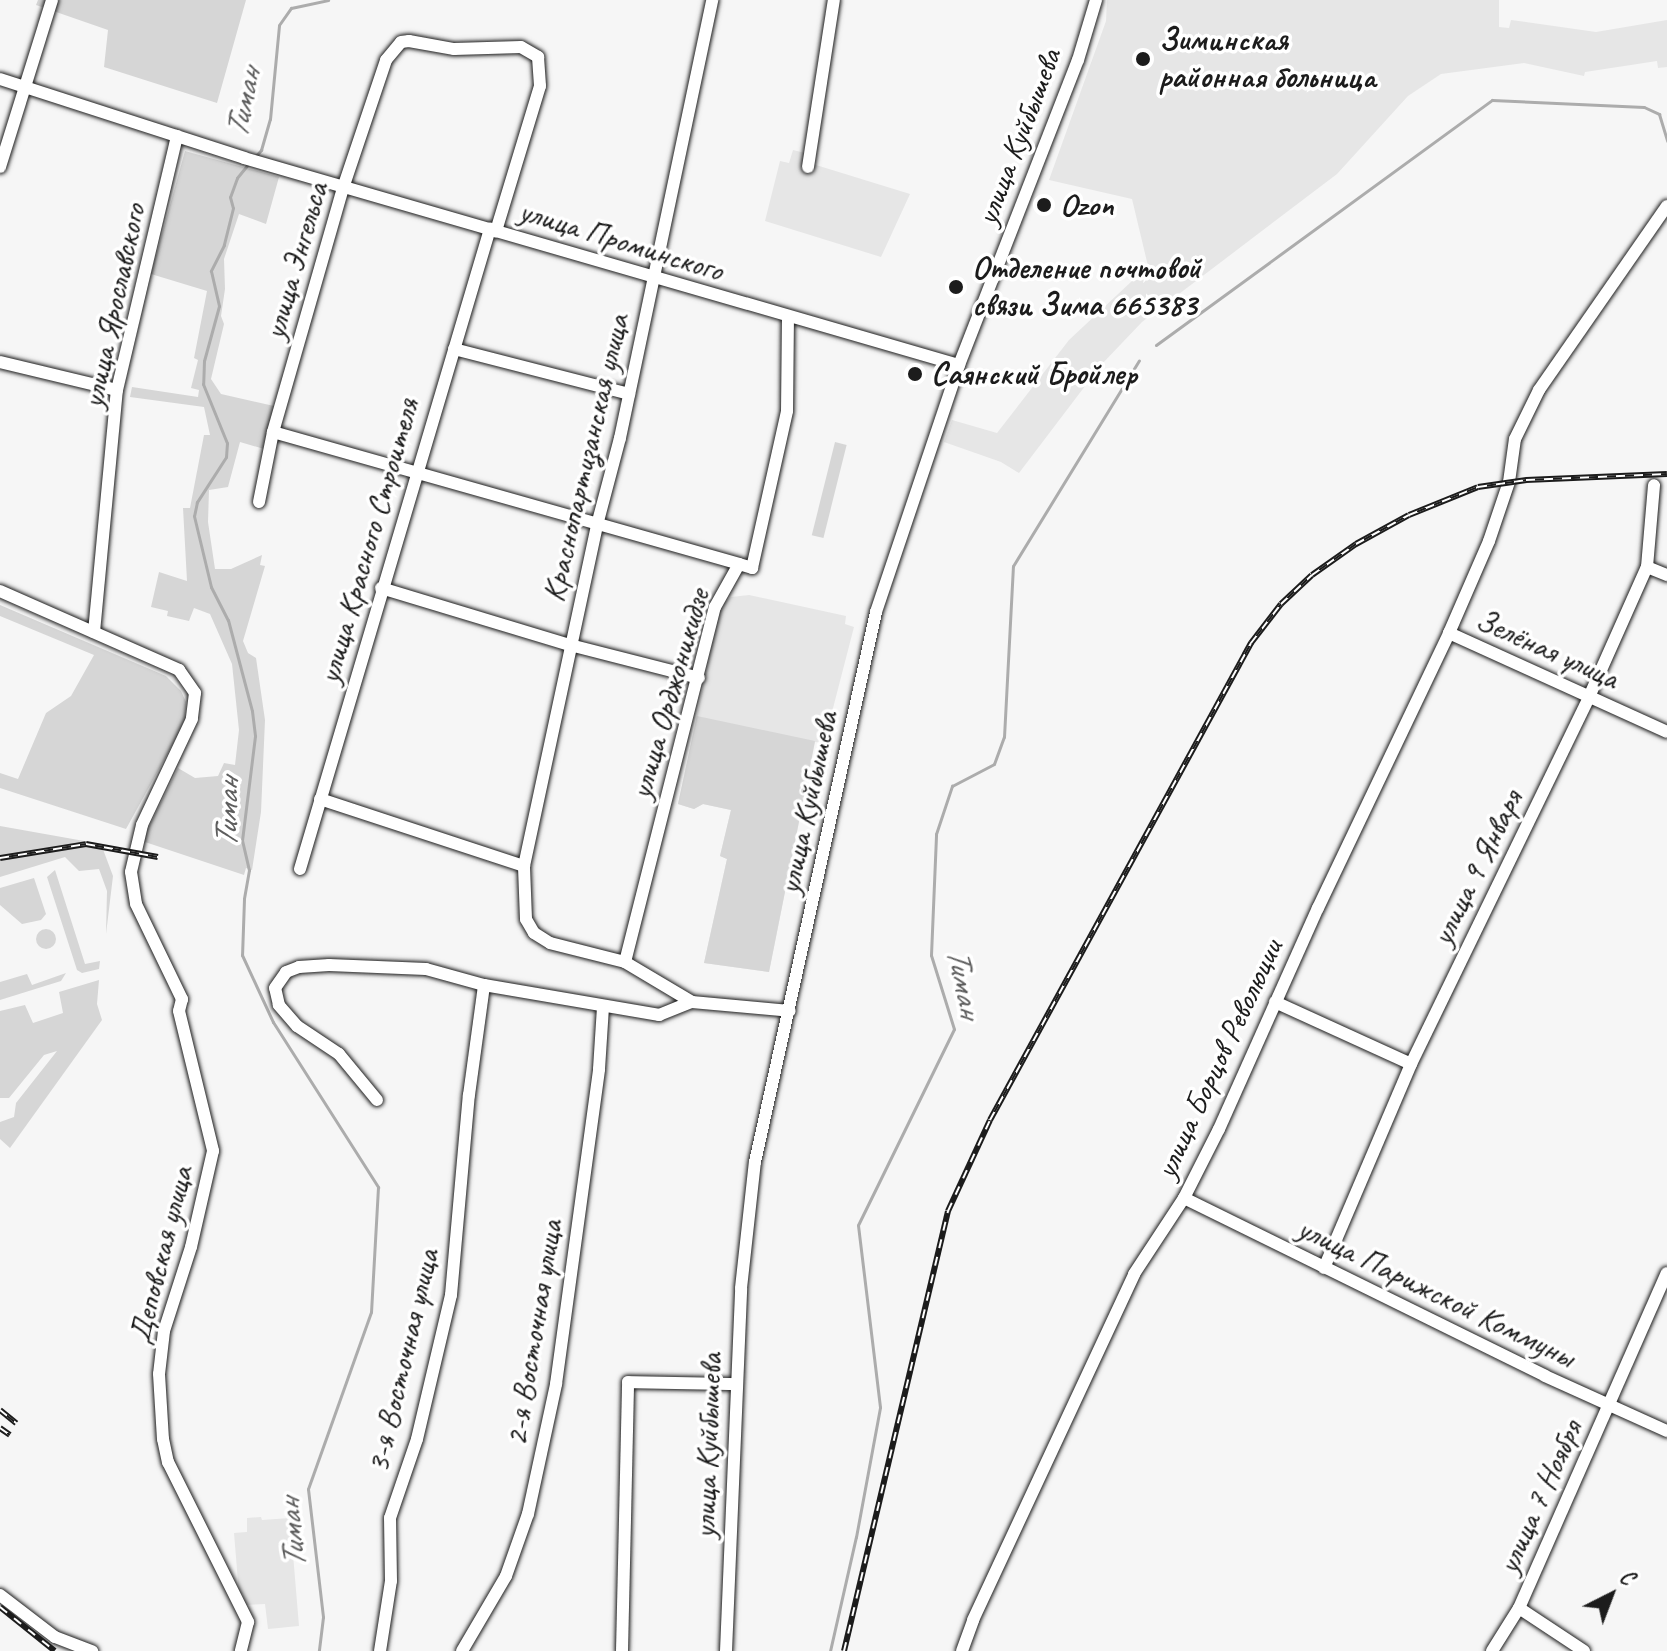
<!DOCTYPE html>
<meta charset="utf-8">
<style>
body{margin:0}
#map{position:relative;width:1667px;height:1651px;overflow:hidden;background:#f6f6f6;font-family:Caveat,sans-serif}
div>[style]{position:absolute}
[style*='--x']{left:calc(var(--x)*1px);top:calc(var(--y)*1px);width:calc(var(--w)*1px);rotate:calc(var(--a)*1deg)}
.built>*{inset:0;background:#e6e6e6}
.green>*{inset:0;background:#d6d6d6;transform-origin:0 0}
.round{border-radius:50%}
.stream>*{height:3px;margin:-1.5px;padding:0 1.5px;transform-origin:1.5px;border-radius:1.5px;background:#acacac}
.roads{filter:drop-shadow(0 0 2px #1c1c1c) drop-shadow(0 0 2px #1c1c1c)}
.minor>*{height:12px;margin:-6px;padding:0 6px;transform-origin:6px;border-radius:6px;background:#fff}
.rail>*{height:6px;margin-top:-3px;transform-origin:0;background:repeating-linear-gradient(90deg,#fff 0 9px,#1c1c1c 0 18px);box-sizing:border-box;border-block:2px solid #1c1c1c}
.dots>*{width:22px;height:22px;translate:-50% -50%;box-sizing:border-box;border:4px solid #fff;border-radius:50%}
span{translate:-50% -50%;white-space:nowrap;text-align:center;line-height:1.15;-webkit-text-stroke:7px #fff;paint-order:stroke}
.poi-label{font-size:32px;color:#1c1c1c;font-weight:700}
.left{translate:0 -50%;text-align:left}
.street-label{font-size:32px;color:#1c1c1c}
.water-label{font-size:34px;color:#5d5d5d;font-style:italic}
.north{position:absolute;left:1571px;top:1555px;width:80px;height:80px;-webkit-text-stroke:6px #fff;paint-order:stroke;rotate:42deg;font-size:22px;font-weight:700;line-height:32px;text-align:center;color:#1c1c1c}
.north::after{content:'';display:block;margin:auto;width:28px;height:36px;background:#1c1c1c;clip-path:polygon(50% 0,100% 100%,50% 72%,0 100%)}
</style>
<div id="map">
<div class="built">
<i style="clip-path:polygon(1107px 0,1499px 0,1499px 27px,1509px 28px,1511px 20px,1596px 32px,1667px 20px,1667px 67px,1658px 68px,1657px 61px,1585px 72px,1584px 76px,1524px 63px,1441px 74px,1408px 96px,1337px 174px,1142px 322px,1101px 365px,1019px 473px,1001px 462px,944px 442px,952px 420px,997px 433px,1069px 340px,1148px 266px,1132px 199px,1049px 180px,1106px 21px)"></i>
<i style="clip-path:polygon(793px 150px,805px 153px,803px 161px,910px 194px,881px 257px,765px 221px,780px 161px,789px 163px)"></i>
<i style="clip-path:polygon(749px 595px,846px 616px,845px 624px,854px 627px,824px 743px,815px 742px,769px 972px,704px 963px,727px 859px,720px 856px,731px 810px,703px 804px,694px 809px,678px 804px,720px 607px,731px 597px)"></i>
<i style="clip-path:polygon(261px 1517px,262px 1520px,290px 1518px,299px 1626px,268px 1629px,265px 1604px,244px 1605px,243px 1594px,239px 1594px,234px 1533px,247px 1532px,247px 1518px)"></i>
</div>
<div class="green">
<i style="clip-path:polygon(38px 0,246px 0,217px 103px,104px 67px,108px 30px,36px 5px)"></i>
<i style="clip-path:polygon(185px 151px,279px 177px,266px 224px,239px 214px,224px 259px,225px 289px,221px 316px,224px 324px,211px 379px,221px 394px,274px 406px,264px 449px,240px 442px,228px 487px,209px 490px,208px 522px,215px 569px,231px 569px,262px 555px,260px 565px,265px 566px,243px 641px,248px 653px,256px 658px,265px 720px,261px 812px,252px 870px,246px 868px,244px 875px,142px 841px,178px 768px,195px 778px,218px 776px,224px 763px,235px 765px,239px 730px,232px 664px,210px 614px,194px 608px,189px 621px,167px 616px,168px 611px,151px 607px,159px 572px,187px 581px,183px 508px,190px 508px,204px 435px,210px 435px,204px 407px,130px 397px,132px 387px,198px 397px,199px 390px,191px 388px,198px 360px,194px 358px,207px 291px,151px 274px)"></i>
<i style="left:835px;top:442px;width:12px;height:96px;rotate:14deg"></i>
<i style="clip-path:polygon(0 605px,166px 676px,181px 691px,186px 702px,185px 722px,126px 829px,0 788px,0 773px,18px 779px,46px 713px,71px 696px,94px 655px,0 616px)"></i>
<i style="clip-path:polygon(697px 716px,815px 741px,769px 972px,704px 963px,727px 859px,720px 856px,731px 810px,703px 804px,694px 809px,678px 804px)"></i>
<i style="clip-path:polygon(0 826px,101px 844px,113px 876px,106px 934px,107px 891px,99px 869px,79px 871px,65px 857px,0 877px)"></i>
<i style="clip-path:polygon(55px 870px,85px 964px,100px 961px,99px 969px,82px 973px,77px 970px,47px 877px)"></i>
<i style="clip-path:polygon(34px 878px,46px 914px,41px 920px,22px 924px,0 905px,0 888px)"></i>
<i class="round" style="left:36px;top:929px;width:20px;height:20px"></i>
<i style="clip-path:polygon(66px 973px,61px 981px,0 1000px,0 982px,27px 974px,32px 985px)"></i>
<i style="clip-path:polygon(99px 980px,97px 1004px,102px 1020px,10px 1148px,0 1139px,0 1122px,14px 1117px,16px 1103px,57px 1051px,44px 1055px,9px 1098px,0 1098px,0 1011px,25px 1005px,33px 1023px,63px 1013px,59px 992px)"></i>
</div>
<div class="stream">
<i style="--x:254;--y:158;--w:11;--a:-49"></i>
<i style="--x:261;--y:150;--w:32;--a:-74"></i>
<i style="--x:270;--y:119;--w:94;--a:-84.5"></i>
<i style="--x:279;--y:25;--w:21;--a:-55"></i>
<i style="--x:291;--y:8;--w:38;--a:-12"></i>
<i style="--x:249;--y:163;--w:19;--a:129"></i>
<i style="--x:237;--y:178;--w:20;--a:110"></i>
<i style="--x:230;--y:197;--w:11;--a:75"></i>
<i style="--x:233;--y:208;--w:38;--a:104"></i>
<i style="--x:224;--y:245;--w:29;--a:117"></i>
<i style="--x:211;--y:271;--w:36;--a:77"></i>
<i style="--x:219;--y:306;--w:57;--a:105.3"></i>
<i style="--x:204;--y:361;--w:23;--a:92"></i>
<i style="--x:203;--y:384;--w:64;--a:67.9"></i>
<i style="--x:227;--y:443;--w:14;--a:94"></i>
<i style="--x:226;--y:457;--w:54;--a:122.8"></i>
<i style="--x:197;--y:502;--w:14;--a:102"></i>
<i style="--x:194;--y:516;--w:73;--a:76.5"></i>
<i style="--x:211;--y:587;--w:37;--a:63"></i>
<i style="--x:228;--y:620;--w:94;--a:75.2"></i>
<i style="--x:252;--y:711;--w:25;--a:83"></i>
<i style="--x:255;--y:736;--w:105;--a:97.1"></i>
<i style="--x:242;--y:840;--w:31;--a:77"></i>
<i style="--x:249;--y:870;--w:29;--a:100"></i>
<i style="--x:244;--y:899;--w:56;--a:92"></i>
<i style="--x:242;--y:955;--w:74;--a:65.2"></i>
<i style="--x:273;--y:1022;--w:196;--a:57.5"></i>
<i style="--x:378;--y:1187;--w:125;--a:93.2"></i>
<i style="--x:371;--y:1312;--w:188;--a:109.6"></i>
<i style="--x:308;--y:1489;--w:129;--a:83.3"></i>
<i style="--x:323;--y:1617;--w:34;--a:97"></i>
<i style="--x:1156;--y:345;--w:416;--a:-36.1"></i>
<i style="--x:1492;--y:100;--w:152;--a:2.6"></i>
<i style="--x:1644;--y:107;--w:17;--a:25"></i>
<i style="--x:1659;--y:114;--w:28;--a:73"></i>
<i style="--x:830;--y:1651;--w:117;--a:-77.2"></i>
<i style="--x:856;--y:1537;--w:132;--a:-79.5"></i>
<i style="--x:880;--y:1407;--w:183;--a:-96.9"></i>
<i style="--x:858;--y:1225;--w:218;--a:-63.9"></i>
<i style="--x:954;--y:1029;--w:77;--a:-107.3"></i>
<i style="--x:931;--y:955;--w:121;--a:-87.6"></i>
<i style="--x:936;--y:834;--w:51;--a:-71.6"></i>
<i style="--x:952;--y:786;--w:47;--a:-27.6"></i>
<i style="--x:994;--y:764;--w:29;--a:-70"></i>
<i style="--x:1004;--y:737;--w:171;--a:-87"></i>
<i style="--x:1013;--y:566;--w:241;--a:-58.5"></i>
</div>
<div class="roads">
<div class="minor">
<i style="--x:0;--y:79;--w:256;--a:17.9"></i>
<i style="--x:244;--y:158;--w:744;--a:16.15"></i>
<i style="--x:0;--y:167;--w:175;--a:-72.7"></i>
<i style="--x:808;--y:167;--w:169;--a:-81.2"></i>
<i style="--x:454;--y:349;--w:181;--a:14.4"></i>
<i style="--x:0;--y:362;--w:120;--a:13.5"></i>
<i style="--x:273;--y:432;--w:484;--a:15.8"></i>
<i style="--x:259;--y:502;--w:71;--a:-78.7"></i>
<i style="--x:273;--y:432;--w:254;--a:-74"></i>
<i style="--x:343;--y:188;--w:135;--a:-71.4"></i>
<i style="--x:386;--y:60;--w:23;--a:-50"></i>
<i style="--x:401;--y:42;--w:8;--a:-7"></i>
<i style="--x:409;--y:41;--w:46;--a:10.1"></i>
<i style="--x:454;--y:49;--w:67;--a:-1.7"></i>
<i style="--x:521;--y:47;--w:20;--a:30"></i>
<i style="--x:538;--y:57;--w:29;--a:86"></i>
<i style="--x:540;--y:86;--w:152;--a:106.9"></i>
<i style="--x:1647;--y:567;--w:22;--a:22"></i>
<i style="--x:381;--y:588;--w:197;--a:16.8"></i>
<i style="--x:570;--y:645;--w:133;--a:14.3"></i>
<i style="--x:0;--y:591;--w:196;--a:23.8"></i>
<i style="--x:179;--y:670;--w:28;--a:55"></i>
<i style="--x:195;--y:693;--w:26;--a:97"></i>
<i style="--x:192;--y:719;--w:117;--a:115.3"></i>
<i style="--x:142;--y:825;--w:48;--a:103.2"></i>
<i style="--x:131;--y:872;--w:32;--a:81"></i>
<i style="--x:136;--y:904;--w:106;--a:64.2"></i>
<i style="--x:182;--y:999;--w:12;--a:104"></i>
<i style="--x:179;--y:1011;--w:144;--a:76.3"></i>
<i style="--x:213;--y:1151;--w:98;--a:102.9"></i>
<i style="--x:191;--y:1247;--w:88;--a:107.8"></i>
<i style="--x:164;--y:1331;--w:43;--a:96.6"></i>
<i style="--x:159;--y:1374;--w:65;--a:86.5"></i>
<i style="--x:163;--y:1439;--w:24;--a:78"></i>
<i style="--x:168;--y:1462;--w:179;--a:63.4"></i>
<i style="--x:248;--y:1622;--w:30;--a:104"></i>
<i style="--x:94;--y:632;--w:243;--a:-84.6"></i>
<i style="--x:117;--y:390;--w:261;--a:-76.7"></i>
<i style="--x:1449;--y:633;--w:239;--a:24.4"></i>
<i style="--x:320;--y:799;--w:215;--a:18.2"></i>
<i style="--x:300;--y:869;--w:668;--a:-73.47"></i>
<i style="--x:625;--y:962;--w:366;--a:-75.8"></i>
<i style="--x:715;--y:607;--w:49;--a:-60.8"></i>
<i style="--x:739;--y:564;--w:14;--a:17"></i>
<i style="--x:752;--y:568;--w:161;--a:-77.4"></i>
<i style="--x:787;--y:411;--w:94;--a:-89.4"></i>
<i style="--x:692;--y:1002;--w:78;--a:-149.2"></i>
<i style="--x:625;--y:962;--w:77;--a:-165.8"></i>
<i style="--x:550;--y:943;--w:19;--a:-148"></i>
<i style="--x:534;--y:933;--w:16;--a:-120"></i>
<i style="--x:526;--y:919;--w:53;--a:-92.2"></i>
<i style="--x:524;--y:866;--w:349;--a:-77.9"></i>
<i style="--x:597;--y:525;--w:90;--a:-75.2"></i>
<i style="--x:620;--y:438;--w:448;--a:-78.1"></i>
<i style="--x:1275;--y:1002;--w:149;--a:24.5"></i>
<i style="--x:377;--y:1100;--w:60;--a:-129.6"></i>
<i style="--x:339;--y:1054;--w:50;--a:-146.3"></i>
<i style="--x:297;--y:1026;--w:28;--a:-131"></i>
<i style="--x:279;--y:1005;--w:17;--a:-103"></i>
<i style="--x:275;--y:988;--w:19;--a:-55"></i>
<i style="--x:286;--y:972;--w:14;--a:-21"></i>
<i style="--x:299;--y:967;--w:30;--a:-4"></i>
<i style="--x:329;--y:965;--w:97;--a:2.4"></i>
<i style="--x:426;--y:969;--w:60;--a:15.4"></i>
<i style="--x:484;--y:985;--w:178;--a:9.7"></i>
<i style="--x:659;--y:1015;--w:35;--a:-22"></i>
<i style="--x:692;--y:1002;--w:98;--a:5.2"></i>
<i style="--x:1184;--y:1198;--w:402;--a:26.2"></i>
<i style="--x:1545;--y:1376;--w:134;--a:24.3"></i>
<i style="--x:1324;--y:1268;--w:222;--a:-66.9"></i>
<i style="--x:1411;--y:1064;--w:408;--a:-64.1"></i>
<i style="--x:1589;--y:697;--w:142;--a:-66"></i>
<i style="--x:1647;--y:567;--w:82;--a:-85.1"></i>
<i style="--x:0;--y:1595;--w:69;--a:37.4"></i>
<i style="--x:55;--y:1637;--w:40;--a:21"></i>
<i style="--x:1519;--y:1608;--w:78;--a:33.5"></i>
<i style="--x:380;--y:1651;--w:71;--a:-81.1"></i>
<i style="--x:391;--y:1581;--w:63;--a:-90.9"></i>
<i style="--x:390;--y:1518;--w:83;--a:-71.1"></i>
<i style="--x:417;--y:1439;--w:148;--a:-76.7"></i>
<i style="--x:451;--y:1295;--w:201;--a:-84.9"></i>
<i style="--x:469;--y:1095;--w:111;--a:-82.2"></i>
<i style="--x:462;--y:1651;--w:87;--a:-59.6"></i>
<i style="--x:506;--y:1576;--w:66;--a:-70.5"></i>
<i style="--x:528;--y:1514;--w:133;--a:-77.8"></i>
<i style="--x:556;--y:1384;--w:318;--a:-82.2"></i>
<i style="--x:599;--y:1069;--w:62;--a:-86.3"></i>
<i style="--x:622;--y:1651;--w:269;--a:-88.7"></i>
<i style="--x:628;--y:1382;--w:108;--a:1.1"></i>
<i style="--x:726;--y:1651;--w:363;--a:-87.6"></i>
<i style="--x:741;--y:1288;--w:127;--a:-83.7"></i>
<i style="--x:755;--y:1162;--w:563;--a:-77.59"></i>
<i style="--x:876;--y:612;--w:261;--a:-71.4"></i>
<i style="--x:959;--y:365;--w:327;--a:-68.7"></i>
<i style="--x:1078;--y:60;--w:63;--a:-73.3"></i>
<i style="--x:962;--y:1651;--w:33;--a:-70"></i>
<i style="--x:973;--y:1620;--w:382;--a:-65"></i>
<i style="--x:1134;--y:1274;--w:91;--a:-56.7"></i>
<i style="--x:1184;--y:1198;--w:77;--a:-63.1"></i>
<i style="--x:1219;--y:1129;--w:242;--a:-65.9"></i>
<i style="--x:1318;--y:908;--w:305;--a:-64.5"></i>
<i style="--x:1449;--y:633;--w:100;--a:-66.5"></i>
<i style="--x:1489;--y:541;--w:62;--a:-71.3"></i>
<i style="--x:1509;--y:482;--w:43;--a:-82.1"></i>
<i style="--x:1515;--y:439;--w:55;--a:-63.9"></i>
<i style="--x:1539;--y:390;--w:224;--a:-55.2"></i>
<i style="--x:1492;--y:1651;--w:51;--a:-57.9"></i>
<i style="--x:1519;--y:1608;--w:366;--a:-66.2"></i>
</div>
</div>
<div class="rail">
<i style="--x:0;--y:858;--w:87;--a:-9.2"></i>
<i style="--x:86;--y:844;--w:73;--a:10.2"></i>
<i style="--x:0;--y:1410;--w:21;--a:39"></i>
<i style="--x:0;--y:1428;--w:12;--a:35"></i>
<i style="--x:0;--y:1607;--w:70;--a:38.7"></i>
<i style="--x:844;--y:1651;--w:452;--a:-76.7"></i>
<i style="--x:948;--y:1211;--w:100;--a:-65.2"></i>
<i style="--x:990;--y:1120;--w:544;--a:-61.31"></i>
<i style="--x:1251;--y:643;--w:49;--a:-52.4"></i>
<i style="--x:1281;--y:604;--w:42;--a:-43.1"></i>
<i style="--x:1312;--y:575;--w:54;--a:-35.2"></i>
<i style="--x:1356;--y:544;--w:60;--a:-28.7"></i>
<i style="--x:1409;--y:515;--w:74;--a:-22.1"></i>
<i style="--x:1478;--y:487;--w:49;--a:-8.3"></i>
<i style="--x:1526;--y:480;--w:141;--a:-2.4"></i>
</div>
<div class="dots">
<i style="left:1143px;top:59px;background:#1c1c1c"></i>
<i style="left:1044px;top:205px;background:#1c1c1c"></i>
<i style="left:956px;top:287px;background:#1c1c1c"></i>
<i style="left:915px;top:374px;background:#1c1c1c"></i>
</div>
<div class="poi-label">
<span class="left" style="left:1159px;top:59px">Зиминская<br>районная больница</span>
<span class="left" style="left:1060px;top:205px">Ozon</span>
<span class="left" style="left:972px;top:287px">Отделение почтовой<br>связи Зима 665383</span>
<span class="left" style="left:931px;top:374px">Саянский Бройлер</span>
</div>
<div class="street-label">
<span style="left:1019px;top:137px;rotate:-69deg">улица Куйбышева</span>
<span style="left:621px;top:241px;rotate:17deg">улица Проминского</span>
<span style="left:296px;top:261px;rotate:-74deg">улица Энгельса</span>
<span style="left:114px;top:306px;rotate:-78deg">улица Ярославского</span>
<span style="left:586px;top:458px;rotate:-77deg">Краснопартизанская улица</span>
<span style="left:369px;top:541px;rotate:-74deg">улица Красного Строителя</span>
<span style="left:1547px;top:649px;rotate:24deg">Зелёная улица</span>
<span style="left:670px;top:694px;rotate:-74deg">улица Орджоникидзе</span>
<span style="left:808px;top:803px;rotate:-78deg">улица Куйбышева</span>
<span style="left:1477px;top:868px;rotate:-64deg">улица 9 Января</span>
<span style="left:1219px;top:1059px;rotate:-65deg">улица Борцов Революции</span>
<span style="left:161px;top:1255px;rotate:-76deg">Деповская улица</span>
<span style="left:1436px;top:1293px;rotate:26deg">улица Парижской Коммуны</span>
<span style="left:534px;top:1333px;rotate:-81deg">2-я Восточная улица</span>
<span style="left:403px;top:1361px;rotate:-77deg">3-я Восточная улица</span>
<span style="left:708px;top:1446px;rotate:-88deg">улица Куйбышева</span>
<span style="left:1540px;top:1497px;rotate:-66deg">улица 7 Ноября</span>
</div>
<div class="water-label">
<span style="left:242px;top:103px;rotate:-78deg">Тиман</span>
<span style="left:226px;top:813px;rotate:-88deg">Тиман</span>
<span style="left:965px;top:982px;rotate:79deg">Тиман</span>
<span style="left:291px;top:1534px;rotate:-95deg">Тиман</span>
</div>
<div class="north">С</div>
</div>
